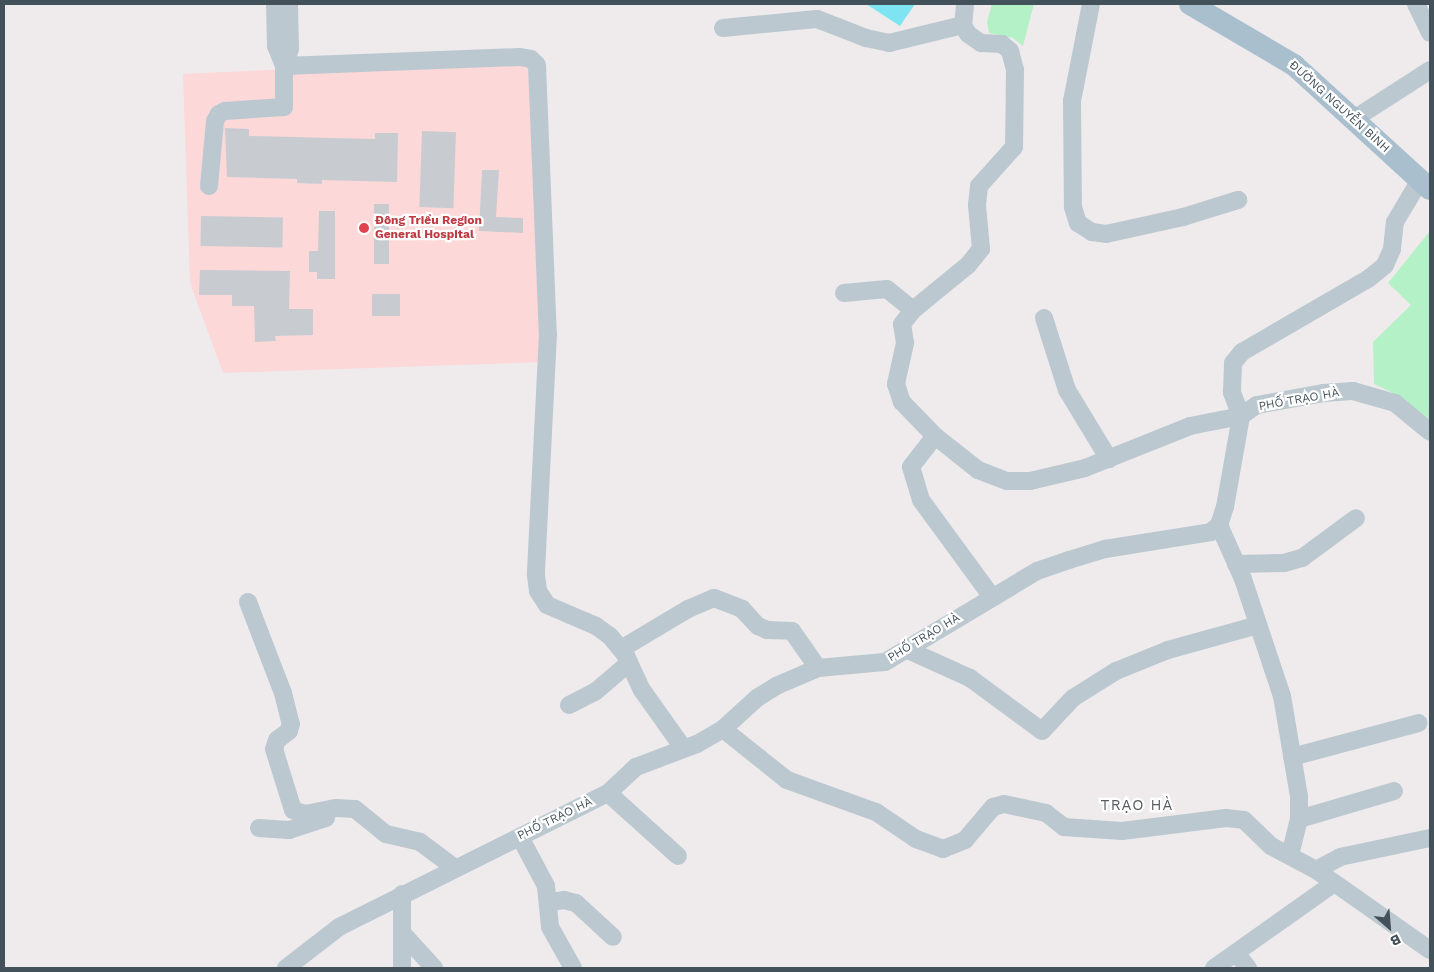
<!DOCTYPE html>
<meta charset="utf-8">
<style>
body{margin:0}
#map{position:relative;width:1434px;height:972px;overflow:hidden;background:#efebec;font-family:"Work Sans",sans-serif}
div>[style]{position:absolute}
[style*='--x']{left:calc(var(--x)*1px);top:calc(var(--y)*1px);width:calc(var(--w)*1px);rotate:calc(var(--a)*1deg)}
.medical>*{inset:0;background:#fcd8d9}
.green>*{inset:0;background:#b5f1c6}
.water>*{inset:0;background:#7fe4f1}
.building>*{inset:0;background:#c8ccd1;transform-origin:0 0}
.minor>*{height:18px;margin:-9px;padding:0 9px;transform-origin:9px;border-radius:9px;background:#bbc8d0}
.major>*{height:22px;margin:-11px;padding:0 11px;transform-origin:11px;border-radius:11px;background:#a9bfcd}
.dots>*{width:14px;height:14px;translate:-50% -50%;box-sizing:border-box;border:2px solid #fff;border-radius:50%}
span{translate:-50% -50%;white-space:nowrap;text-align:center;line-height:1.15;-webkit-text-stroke:4.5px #fff;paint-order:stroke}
.street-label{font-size:12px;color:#43515a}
.health-label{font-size:12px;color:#be3a42;font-weight:700}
.left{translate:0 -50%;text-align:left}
.quarter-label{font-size:15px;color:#585d61;letter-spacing:1px}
.frame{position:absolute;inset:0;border:5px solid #43515a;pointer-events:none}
.north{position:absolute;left:1364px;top:902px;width:50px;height:50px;-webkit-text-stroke:4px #fff;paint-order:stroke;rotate:153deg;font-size:14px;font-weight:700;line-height:20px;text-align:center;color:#43515a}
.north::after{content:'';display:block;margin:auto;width:18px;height:22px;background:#43515a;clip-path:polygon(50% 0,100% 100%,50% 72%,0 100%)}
</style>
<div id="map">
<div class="medical">
<i style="clip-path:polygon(541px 65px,544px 362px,223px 373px,190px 283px,183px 74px,289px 69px)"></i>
</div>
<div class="green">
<i style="clip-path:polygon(992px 4px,1034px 4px,1023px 46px,1013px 38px,989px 33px,987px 22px)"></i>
<i style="clip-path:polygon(1430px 231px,1430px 420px,1395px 394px,1374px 384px,1373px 342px,1411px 305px,1388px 283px)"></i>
</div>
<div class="water">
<i style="clip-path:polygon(866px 4px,915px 4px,900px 26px)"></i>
</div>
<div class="building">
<i style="clip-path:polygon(225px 128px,249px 129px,249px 136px,375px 139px,375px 133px,398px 133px,397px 182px,322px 180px,322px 184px,297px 183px,297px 179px,227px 177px)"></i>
<i style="left:422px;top:131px;width:34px;height:76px;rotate:2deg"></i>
<i style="clip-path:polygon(482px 170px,499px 170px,496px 217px,523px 218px,523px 233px,479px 231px)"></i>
<i style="left:374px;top:204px;width:15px;height:60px"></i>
<i style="clip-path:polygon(319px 211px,335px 211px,335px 279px,317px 279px,317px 272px,309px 272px,309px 251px,318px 251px)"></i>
<i style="left:201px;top:216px;width:82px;height:30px;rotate:1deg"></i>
<i style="clip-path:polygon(200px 270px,290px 271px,289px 309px,313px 309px,313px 335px,275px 336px,276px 341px,255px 342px,254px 306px,232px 306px,232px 295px,199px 295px)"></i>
<i style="left:372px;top:294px;width:28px;height:22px"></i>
</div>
<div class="minor">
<i style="--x:275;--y:4;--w:42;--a:88.6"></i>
<i style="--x:276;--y:46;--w:22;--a:68"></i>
<i style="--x:965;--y:4;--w:21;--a:95"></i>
<i style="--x:963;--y:25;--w:10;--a:61"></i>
<i style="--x:968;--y:34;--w:16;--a:35"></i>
<i style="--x:981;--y:43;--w:21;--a:3"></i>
<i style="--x:1002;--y:44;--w:11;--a:41"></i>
<i style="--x:1010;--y:51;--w:20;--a:75"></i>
<i style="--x:1015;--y:70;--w:77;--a:90.7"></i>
<i style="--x:1014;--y:147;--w:52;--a:131.9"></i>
<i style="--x:979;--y:186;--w:19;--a:96"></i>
<i style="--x:977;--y:205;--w:44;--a:84.8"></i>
<i style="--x:981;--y:249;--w:21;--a:129"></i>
<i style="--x:968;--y:265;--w:71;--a:140.7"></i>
<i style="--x:913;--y:310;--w:18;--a:128"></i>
<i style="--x:902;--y:324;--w:19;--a:81"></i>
<i style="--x:905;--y:343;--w:42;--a:102.4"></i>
<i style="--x:896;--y:384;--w:19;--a:72"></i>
<i style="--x:902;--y:402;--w:47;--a:45.9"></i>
<i style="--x:935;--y:436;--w:39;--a:128"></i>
<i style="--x:911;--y:467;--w:34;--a:73"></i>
<i style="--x:921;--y:500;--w:120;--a:53.8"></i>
<i style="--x:1091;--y:4;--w:99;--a:101.1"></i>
<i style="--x:1072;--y:101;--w:106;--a:89.5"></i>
<i style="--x:1073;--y:207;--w:17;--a:73"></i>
<i style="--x:1078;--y:223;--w:17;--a:33"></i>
<i style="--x:1092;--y:232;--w:14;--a:8"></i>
<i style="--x:1106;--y:234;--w:79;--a:-12.4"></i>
<i style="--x:1183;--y:217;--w:58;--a:-17.2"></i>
<i style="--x:1416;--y:4;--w:32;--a:64"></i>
<i style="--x:723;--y:28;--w:94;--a:-5.5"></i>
<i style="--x:817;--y:19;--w:53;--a:21.2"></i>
<i style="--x:866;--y:38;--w:24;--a:12"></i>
<i style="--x:889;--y:43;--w:76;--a:-13.7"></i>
<i style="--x:284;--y:66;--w:236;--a:-2.2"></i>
<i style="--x:520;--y:57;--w:11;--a:10"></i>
<i style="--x:531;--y:59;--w:8;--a:45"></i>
<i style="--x:537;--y:65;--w:269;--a:87.7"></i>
<i style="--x:548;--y:334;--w:241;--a:92.9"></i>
<i style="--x:536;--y:575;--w:16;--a:83"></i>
<i style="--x:538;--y:591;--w:17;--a:57"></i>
<i style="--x:547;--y:605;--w:53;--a:23.2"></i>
<i style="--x:596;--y:626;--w:17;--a:36"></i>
<i style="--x:610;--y:636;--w:26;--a:51"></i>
<i style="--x:626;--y:656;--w:38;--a:65"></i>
<i style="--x:642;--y:690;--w:72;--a:54.6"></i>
<i style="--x:1354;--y:119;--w:90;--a:-32.8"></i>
<i style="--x:209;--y:186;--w:65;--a:-84.7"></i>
<i style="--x:215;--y:121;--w:8;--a:-60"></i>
<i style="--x:219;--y:114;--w:7;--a:-27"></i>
<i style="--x:225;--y:111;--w:59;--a:-3.9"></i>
<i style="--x:284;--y:107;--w:41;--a:-90"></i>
<i style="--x:284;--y:66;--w:18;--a:-71"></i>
<i style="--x:290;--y:49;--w:45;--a:-91.3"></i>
<i style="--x:844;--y:293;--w:43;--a:-5.3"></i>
<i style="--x:887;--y:289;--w:33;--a:39"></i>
<i style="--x:1044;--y:318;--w:76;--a:72.3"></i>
<i style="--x:1067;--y:390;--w:81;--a:58.7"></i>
<i style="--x:935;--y:436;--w:55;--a:38.3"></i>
<i style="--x:978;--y:470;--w:31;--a:21"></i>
<i style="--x:1007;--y:481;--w:23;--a:0"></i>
<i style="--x:1030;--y:481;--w:57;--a:-13.3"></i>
<i style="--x:1085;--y:468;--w:113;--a:-21.8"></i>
<i style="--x:1190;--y:426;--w:52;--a:-11.1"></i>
<i style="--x:1241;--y:416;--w:26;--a:-111"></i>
<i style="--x:1232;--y:392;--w:29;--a:-88"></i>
<i style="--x:1233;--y:363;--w:14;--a:-51"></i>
<i style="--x:1242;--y:352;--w:146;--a:-30.1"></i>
<i style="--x:1368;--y:279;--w:22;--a:-39"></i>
<i style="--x:1385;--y:265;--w:17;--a:-66"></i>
<i style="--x:1392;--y:249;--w:27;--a:-84"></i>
<i style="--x:1395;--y:222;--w:49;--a:-59.2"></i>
<i style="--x:1219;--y:525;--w:59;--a:66"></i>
<i style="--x:1243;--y:579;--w:123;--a:71.6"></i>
<i style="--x:1282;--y:696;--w:102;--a:80.4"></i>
<i style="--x:1299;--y:797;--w:22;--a:90"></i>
<i style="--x:1299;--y:819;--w:36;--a:104"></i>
<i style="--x:1236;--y:564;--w:48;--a:-1.2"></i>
<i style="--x:1284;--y:563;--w:19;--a:-16"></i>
<i style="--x:1302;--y:558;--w:67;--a:-36.5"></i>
<i style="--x:248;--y:602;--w:97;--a:69"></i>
<i style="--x:283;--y:693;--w:32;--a:76"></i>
<i style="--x:291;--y:724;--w:7;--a:106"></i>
<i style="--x:289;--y:731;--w:15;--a:143"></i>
<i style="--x:277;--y:740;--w:9;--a:108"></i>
<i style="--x:274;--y:749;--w:64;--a:72.7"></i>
<i style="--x:293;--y:810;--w:13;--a:18"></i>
<i style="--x:305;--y:814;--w:32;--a:-11"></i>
<i style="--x:336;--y:808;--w:19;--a:3"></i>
<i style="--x:355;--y:809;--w:40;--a:39"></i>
<i style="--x:386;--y:834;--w:35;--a:13"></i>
<i style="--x:420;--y:842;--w:44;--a:36.6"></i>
<i style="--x:621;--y:649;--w:78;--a:-30.8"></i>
<i style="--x:688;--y:609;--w:28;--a:-23"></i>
<i style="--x:714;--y:598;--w:30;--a:21"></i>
<i style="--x:742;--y:609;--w:23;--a:47"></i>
<i style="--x:758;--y:626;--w:10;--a:24"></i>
<i style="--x:767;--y:630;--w:25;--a:2"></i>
<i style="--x:792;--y:631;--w:45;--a:54.9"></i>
<i style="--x:908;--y:650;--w:68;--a:24.3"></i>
<i style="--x:970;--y:678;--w:89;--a:36.4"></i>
<i style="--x:1042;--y:731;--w:45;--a:-46.8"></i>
<i style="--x:1073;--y:698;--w:51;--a:-32.1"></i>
<i style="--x:1116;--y:671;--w:56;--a:-22"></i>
<i style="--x:1168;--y:650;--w:93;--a:-15.5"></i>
<i style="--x:569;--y:705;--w:29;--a:-27"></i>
<i style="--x:595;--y:692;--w:45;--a:-40.5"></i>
<i style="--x:723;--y:729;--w:82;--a:38.6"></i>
<i style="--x:787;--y:780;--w:95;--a:19.8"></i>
<i style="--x:876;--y:812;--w:48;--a:34"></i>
<i style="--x:916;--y:839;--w:29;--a:20"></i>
<i style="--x:943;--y:849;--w:24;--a:-22"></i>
<i style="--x:965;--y:840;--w:43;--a:-49.7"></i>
<i style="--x:993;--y:807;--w:11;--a:-15"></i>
<i style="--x:1004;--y:804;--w:43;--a:12.1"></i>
<i style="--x:1046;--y:813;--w:23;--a:38"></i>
<i style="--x:1064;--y:827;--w:58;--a:3.9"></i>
<i style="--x:1122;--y:831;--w:105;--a:-7.1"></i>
<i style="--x:1226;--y:818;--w:18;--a:6"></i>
<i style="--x:1244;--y:820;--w:37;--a:44"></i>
<i style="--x:1271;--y:846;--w:51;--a:28.1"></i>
<i style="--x:1316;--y:870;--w:139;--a:35.1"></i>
<i style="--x:1292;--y:757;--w:131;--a:-15"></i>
<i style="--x:608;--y:793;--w:94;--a:42"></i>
<i style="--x:1299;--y:819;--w:99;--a:-16.4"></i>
<i style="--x:259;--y:828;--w:30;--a:4"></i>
<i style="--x:289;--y:830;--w:39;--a:-18"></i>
<i style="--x:520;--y:837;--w:55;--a:62"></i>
<i style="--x:546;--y:886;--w:41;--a:84.4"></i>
<i style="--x:550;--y:927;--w:47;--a:60.7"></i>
<i style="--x:1316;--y:870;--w:27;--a:-28"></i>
<i style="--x:1340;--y:857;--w:92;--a:-11.9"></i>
<i style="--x:550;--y:902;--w:14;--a:-8"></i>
<i style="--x:564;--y:900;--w:12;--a:14"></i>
<i style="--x:576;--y:903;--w:50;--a:42.6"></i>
<i style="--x:404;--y:935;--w:45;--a:47.7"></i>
<i style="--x:1237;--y:954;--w:18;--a:52"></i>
<i style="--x:286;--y:968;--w:67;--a:-37.7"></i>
<i style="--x:339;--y:927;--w:301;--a:-26.5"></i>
<i style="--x:608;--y:793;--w:38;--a:-43"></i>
<i style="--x:636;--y:767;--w:65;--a:-20.7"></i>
<i style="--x:697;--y:744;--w:30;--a:-30"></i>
<i style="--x:723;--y:729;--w:46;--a:-42.4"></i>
<i style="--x:757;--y:698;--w:22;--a:-32"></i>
<i style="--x:776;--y:686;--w:46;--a:-23.2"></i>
<i style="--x:818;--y:668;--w:67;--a:-5.1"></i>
<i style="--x:885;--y:662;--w:177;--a:-30.9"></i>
<i style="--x:1037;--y:571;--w:34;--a:-19"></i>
<i style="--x:1069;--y:560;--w:38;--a:-17"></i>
<i style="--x:1105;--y:549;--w:107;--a:-9.1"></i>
<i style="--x:1211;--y:532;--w:11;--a:-41"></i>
<i style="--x:1219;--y:525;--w:19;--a:-72"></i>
<i style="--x:1225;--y:507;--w:92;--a:-80"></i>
<i style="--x:1241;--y:416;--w:19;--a:-35"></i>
<i style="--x:1257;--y:405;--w:67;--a:-10.3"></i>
<i style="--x:1323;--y:393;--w:30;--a:-4"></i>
<i style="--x:1353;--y:391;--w:44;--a:15.9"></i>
<i style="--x:1395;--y:403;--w:45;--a:39.6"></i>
<i style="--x:402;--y:968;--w:74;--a:-90"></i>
<i style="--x:1214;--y:968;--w:147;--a:-35.3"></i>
</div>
<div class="major">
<i style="--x:1190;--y:4;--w:121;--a:30.4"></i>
<i style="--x:1294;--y:65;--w:184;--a:42.4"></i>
</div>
<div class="dots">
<i style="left:364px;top:228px;background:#e0444e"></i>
</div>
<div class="street-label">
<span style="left:1339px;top:107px;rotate:42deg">ĐƯỜNG NGUYỄN BÌNH</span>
<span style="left:1299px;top:400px;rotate:-10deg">PHỐ TRẠO HÀ</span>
<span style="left:924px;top:638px;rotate:-31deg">PHỐ TRẠO HÀ</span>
<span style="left:555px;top:819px;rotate:-26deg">PHỐ TRẠO HÀ</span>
</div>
<div class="health-label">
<span class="left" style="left:375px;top:228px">Đông Triều Region<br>General Hospital</span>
</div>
<div class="quarter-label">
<span style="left:1137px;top:806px">TRẠO HÀ</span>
</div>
<div class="frame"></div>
<div class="north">B</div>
</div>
